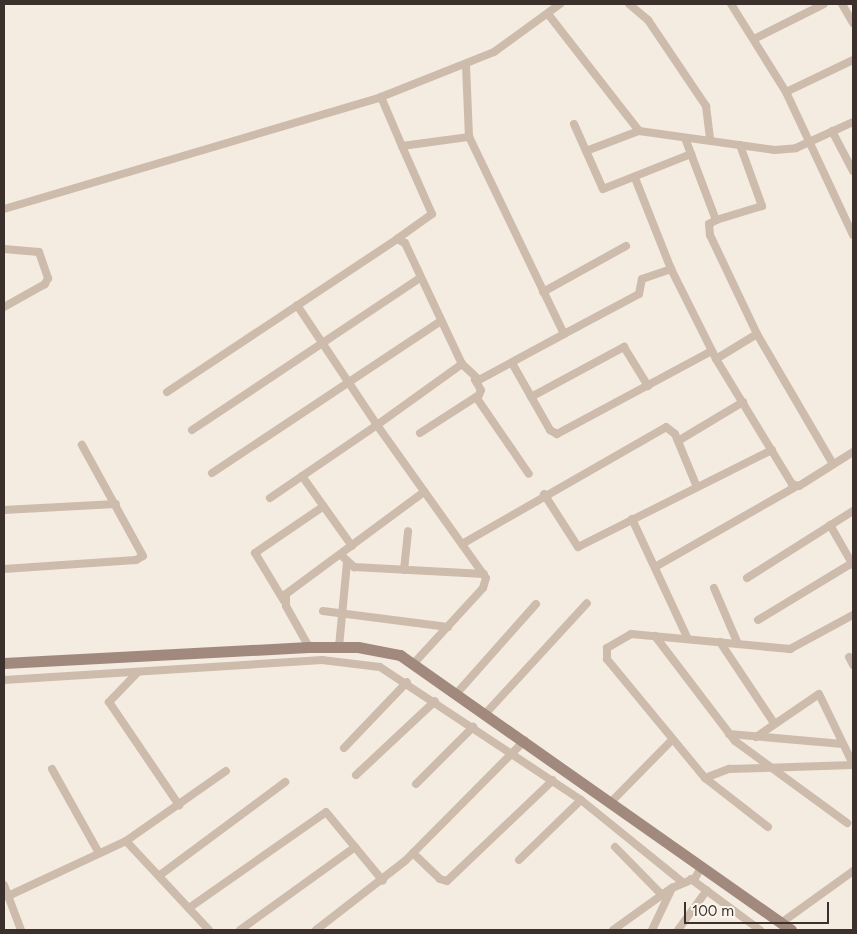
<!DOCTYPE html>
<style>
body{margin:0}
#map{position:relative;width:857px;height:934px;overflow:hidden;background:#f4ebe1;font-family:Figtree,sans-serif}
div>[style]{position:absolute}
[style*='--x']{left:calc(var(--x)*1px);top:calc(var(--y)*1px);width:calc(var(--w)*1px);rotate:calc(var(--a)*1deg)}
.street>*{height:8px;margin:-4px;padding:0 4px;transform-origin:4px;border-radius:4px;background:#cdbbac}
.secondary>*{height:11px;margin:-5.5px;padding:0 5.5px;transform-origin:5.5px;border-radius:5.5px;background:#a18a7d}
span{translate:-50% -50%;white-space:nowrap;text-align:center;line-height:1.15;-webkit-text-stroke:4.5px #fbf5ee;paint-order:stroke}
.frame{position:absolute;inset:0;border:5px solid #3b302b;pointer-events:none}
.scale{position:absolute;left:684px;top:902px;width:145px;height:22px;box-sizing:border-box;border:2px solid #3b302b;border-top:0;padding-left:6px;font-size:15px;line-height:18px;white-space:nowrap;color:#3b302b;-webkit-text-stroke:4px #fbf5ee;paint-order:stroke}
</style>
<div id="map">
<div class="street">
<i style="--x:629;--y:4;--w:25;--a:40"></i>
<i style="--x:648;--y:20;--w:104;--a:56"></i>
<i style="--x:706;--y:106;--w:35;--a:83"></i>
<i style="--x:731;--y:4;--w:104;--a:58"></i>
<i style="--x:786;--y:92;--w:158;--a:64.9"></i>
<i style="--x:842;--y:4;--w:22;--a:60"></i>
<i style="--x:548;--y:14;--w:148;--a:52.1"></i>
<i style="--x:639;--y:131;--w:137;--a:8"></i>
<i style="--x:775;--y:150;--w:21;--a:-5"></i>
<i style="--x:796;--y:148;--w:63;--a:-24.5"></i>
<i style="--x:754;--y:39;--w:78;--a:-26.6"></i>
<i style="--x:786;--y:92;--w:74;--a:-25.5"></i>
<i style="--x:381;--y:97;--w:53;--a:66.8"></i>
<i style="--x:402;--y:146;--w:68;--a:-7.7"></i>
<i style="--x:574;--y:124;--w:71;--a:66"></i>
<i style="--x:603;--y:189;--w:95;--a:-21.7"></i>
<i style="--x:832;--y:131;--w:45;--a:62.3"></i>
<i style="--x:685;--y:138;--w:88;--a:69.3"></i>
<i style="--x:740;--y:145;--w:65;--a:70.2"></i>
<i style="--x:762;--y:206;--w:48;--a:163.1"></i>
<i style="--x:716;--y:220;--w:8;--a:150"></i>
<i style="--x:709;--y:224;--w:11;--a:85"></i>
<i style="--x:710;--y:235;--w:110;--a:64.6"></i>
<i style="--x:757;--y:334;--w:151;--a:59.7"></i>
<i style="--x:586;--y:151;--w:57;--a:-20.7"></i>
<i style="--x:635;--y:178;--w:98;--a:68.4"></i>
<i style="--x:671;--y:269;--w:101;--a:63.4"></i>
<i style="--x:716;--y:359;--w:146;--a:58.7"></i>
<i style="--x:792;--y:484;--w:7;--a:16"></i>
<i style="--x:799;--y:486;--w:64;--a:-32.2"></i>
<i style="--x:4;--y:209;--w:393;--a:-16.5"></i>
<i style="--x:381;--y:97;--w:122;--a:-21.7"></i>
<i style="--x:494;--y:52;--w:82;--a:-36"></i>
<i style="--x:397;--y:239;--w:43;--a:-35.5"></i>
<i style="--x:432;--y:214;--w:74;--a:-113.8"></i>
<i style="--x:4;--y:249;--w:35;--a:5"></i>
<i style="--x:39;--y:252;--w:28;--a:71"></i>
<i style="--x:48;--y:278;--w:7;--a:117"></i>
<i style="--x:45;--y:284;--w:47;--a:150.7"></i>
<i style="--x:543;--y:292;--w:95;--a:-29"></i>
<i style="--x:564;--y:334;--w:85;--a:-28.1"></i>
<i style="--x:639;--y:294;--w:15;--a:-79"></i>
<i style="--x:642;--y:279;--w:31;--a:-19"></i>
<i style="--x:716;--y:359;--w:48;--a:-31.4"></i>
<i style="--x:512;--y:363;--w:77;--a:60.4"></i>
<i style="--x:550;--y:430;--w:8;--a:30"></i>
<i style="--x:557;--y:434;--w:176;--a:-28.2"></i>
<i style="--x:167;--y:392;--w:276;--a:-33.6"></i>
<i style="--x:397;--y:239;--w:9;--a:27"></i>
<i style="--x:405;--y:243;--w:134;--a:64.8"></i>
<i style="--x:476;--y:397;--w:93;--a:55.5"></i>
<i style="--x:531;--y:397;--w:106;--a:-28.3"></i>
<i style="--x:624;--y:347;--w:46;--a:58.4"></i>
<i style="--x:192;--y:430;--w:274;--a:-33.7"></i>
<i style="--x:420;--y:433;--w:70;--a:-32.8"></i>
<i style="--x:479;--y:395;--w:5;--a:-68"></i>
<i style="--x:481;--y:390;--w:12;--a:-121"></i>
<i style="--x:678;--y:441;--w:76;--a:-31"></i>
<i style="--x:212;--y:473;--w:275;--a:-33.6"></i>
<i style="--x:302;--y:476;--w:86;--a:54.5"></i>
<i style="--x:544;--y:494;--w:63;--a:57.3"></i>
<i style="--x:578;--y:547;--w:217;--a:-26.6"></i>
<i style="--x:270;--y:498;--w:130;--a:-34.3"></i>
<i style="--x:377;--y:425;--w:144;--a:-123.7"></i>
<i style="--x:4;--y:510;--w:112;--a:-3.1"></i>
<i style="--x:632;--y:519;--w:132;--a:65"></i>
<i style="--x:830;--y:525;--w:46;--a:60.1"></i>
<i style="--x:462;--y:544;--w:235;--a:-29.8"></i>
<i style="--x:666;--y:427;--w:11;--a:38"></i>
<i style="--x:675;--y:434;--w:57;--a:67.5"></i>
<i style="--x:341;--y:555;--w:18;--a:43"></i>
<i style="--x:354;--y:567;--w:130;--a:3.1"></i>
<i style="--x:655;--y:567;--w:161;--a:-29.7"></i>
<i style="--x:4;--y:569;--w:132;--a:-3.9"></i>
<i style="--x:136;--y:560;--w:8;--a:-30"></i>
<i style="--x:143;--y:556;--w:127;--a:-118.8"></i>
<i style="--x:404;--y:570;--w:39;--a:-84"></i>
<i style="--x:747;--y:578;--w:125;--a:-32.3"></i>
<i style="--x:714;--y:588;--w:61;--a:66.8"></i>
<i style="--x:284;--y:601;--w:56;--a:-121.1"></i>
<i style="--x:255;--y:553;--w:83;--a:-34.3"></i>
<i style="--x:323;--y:611;--w:126;--a:7.3"></i>
<i style="--x:758;--y:620;--w:110;--a:-31.2"></i>
<i style="--x:655;--y:636;--w:132;--a:52.7"></i>
<i style="--x:735;--y:741;--w:139;--a:36.2"></i>
<i style="--x:720;--y:642;--w:97;--a:56.3"></i>
<i style="--x:309;--y:647;--w:47;--a:-119.3"></i>
<i style="--x:286;--y:606;--w:12;--a:-90"></i>
<i style="--x:286;--y:594;--w:172;--a:-36.5"></i>
<i style="--x:339;--y:647;--w:85;--a:-84.6"></i>
<i style="--x:849;--y:657;--w:9;--a:63"></i>
<i style="--x:415;--y:662;--w:100;--a:-47.4"></i>
<i style="--x:483;--y:588;--w:10;--a:-73"></i>
<i style="--x:486;--y:578;--w:188;--a:-125.5"></i>
<i style="--x:377;--y:425;--w:105;--a:-35.7"></i>
<i style="--x:462;--y:364;--w:23;--a:43"></i>
<i style="--x:479;--y:380;--w:97;--a:-28.4"></i>
<i style="--x:564;--y:334;--w:219;--a:-115.7"></i>
<i style="--x:469;--y:137;--w:72;--a:-92.4"></i>
<i style="--x:138;--y:672;--w:42;--a:134"></i>
<i style="--x:109;--y:702;--w:125;--a:55.8"></i>
<i style="--x:4;--y:680;--w:319;--a:-3.6"></i>
<i style="--x:322;--y:660;--w:58;--a:6.9"></i>
<i style="--x:380;--y:667;--w:241;--a:33.5"></i>
<i style="--x:581;--y:800;--w:129;--a:39"></i>
<i style="--x:457;--y:693;--w:119;--a:-48.4"></i>
<i style="--x:486;--y:713;--w:149;--a:-47.4"></i>
<i style="--x:729;--y:734;--w:114;--a:5"></i>
<i style="--x:756;--y:737;--w:76;--a:-34.3"></i>
<i style="--x:819;--y:694;--w:78;--a:64.1"></i>
<i style="--x:344;--y:748;--w:91;--a:-46.3"></i>
<i style="--x:52;--y:769;--w:96;--a:60.8"></i>
<i style="--x:356;--y:775;--w:108;--a:-43.1"></i>
<i style="--x:705;--y:778;--w:26;--a:-21"></i>
<i style="--x:729;--y:769;--w:124;--a:-1.8"></i>
<i style="--x:416;--y:784;--w:81;--a:-45"></i>
<i style="--x:611;--y:802;--w:87;--a:-45.5"></i>
<i style="--x:768;--y:827;--w:80;--a:-142.1"></i>
<i style="--x:705;--y:778;--w:154;--a:-129.5"></i>
<i style="--x:607;--y:659;--w:11;--a:-90"></i>
<i style="--x:607;--y:648;--w:28;--a:-30"></i>
<i style="--x:631;--y:634;--w:160;--a:5.4"></i>
<i style="--x:790;--y:649;--w:72;--a:-28.4"></i>
<i style="--x:126;--y:841;--w:122;--a:-35"></i>
<i style="--x:615;--y:847;--w:67;--a:45.6"></i>
<i style="--x:413;--y:853;--w:37;--a:44"></i>
<i style="--x:440;--y:879;--w:7;--a:16"></i>
<i style="--x:447;--y:881;--w:146;--a:-43.6"></i>
<i style="--x:519;--y:860;--w:86;--a:-44.1"></i>
<i style="--x:160;--y:875;--w:156;--a:-36.6"></i>
<i style="--x:691;--y:879;--w:86;--a:36.5"></i>
<i style="--x:4;--y:885;--w:48;--a:69.3"></i>
<i style="--x:8;--y:896;--w:130;--a:-25"></i>
<i style="--x:126;--y:841;--w:122;--a:47"></i>
<i style="--x:189;--y:908;--w:167;--a:-35"></i>
<i style="--x:326;--y:812;--w:89;--a:50.4"></i>
<i style="--x:781;--y:923;--w:89;--a:-35.8"></i>
<i style="--x:240;--y:930;--w:142;--a:-35.8"></i>
<i style="--x:316;--y:930;--w:113;--a:-37.8"></i>
<i style="--x:405;--y:861;--w:170;--a:-45.2"></i>
<i style="--x:613;--y:930;--w:70;--a:-35.7"></i>
<i style="--x:652;--y:930;--w:47;--a:-64.5"></i>
<i style="--x:672;--y:888;--w:25;--a:-23"></i>
<i style="--x:695;--y:878;--w:14;--a:-60"></i>
<i style="--x:678;--y:930;--w:49;--a:-54.1"></i>
</div>
<div class="secondary">
<i style="--x:4;--y:663;--w:305;--a:-3"></i>
<i style="--x:309;--y:647;--w:49;--a:0"></i>
<i style="--x:358;--y:647;--w:43;--a:10.8"></i>
<i style="--x:400;--y:655;--w:478;--a:35.1"></i>
</div>
<div class="frame"></div>
<div class="scale">100 m</div>
</div>
